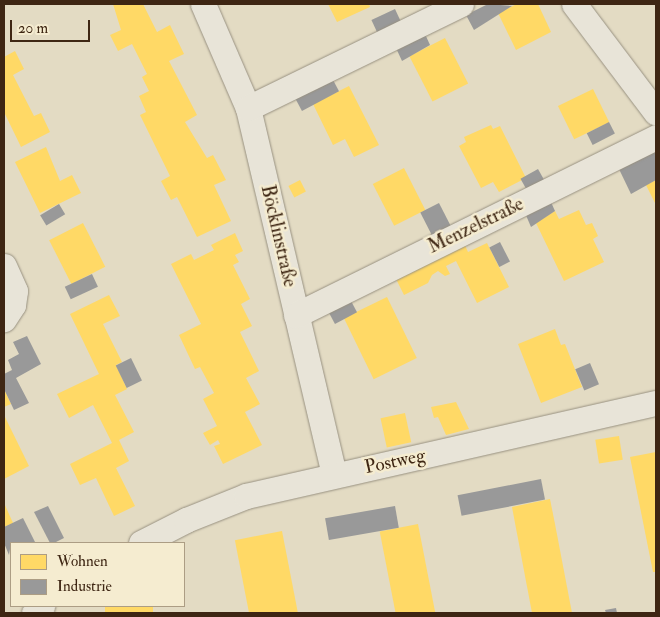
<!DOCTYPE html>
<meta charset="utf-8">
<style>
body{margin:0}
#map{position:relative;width:660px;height:617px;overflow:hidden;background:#e3dbc3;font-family:"IM FELL Double Pica",serif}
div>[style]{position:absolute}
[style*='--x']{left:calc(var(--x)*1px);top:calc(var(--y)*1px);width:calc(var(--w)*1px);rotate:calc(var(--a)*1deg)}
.homes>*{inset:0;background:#ffd966;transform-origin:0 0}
.industry>*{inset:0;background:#999;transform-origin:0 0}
.roads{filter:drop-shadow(0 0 1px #989181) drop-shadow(0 0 1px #989181)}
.street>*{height:25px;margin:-12.5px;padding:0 12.5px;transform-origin:12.5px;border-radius:12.5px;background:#e8e4d8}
span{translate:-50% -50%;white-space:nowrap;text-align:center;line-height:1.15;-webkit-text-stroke:5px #f5ecd0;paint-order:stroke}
.street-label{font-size:19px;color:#3e2613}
.frame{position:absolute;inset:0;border:5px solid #3e2613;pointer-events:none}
.legend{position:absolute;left:10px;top:542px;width:175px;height:65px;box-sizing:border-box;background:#f5ecd0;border:1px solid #ac9d84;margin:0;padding:6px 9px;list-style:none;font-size:15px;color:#3e2613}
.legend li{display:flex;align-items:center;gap:10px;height:25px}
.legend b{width:25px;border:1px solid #ac9d84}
.scale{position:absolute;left:10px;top:20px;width:80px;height:22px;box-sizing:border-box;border:2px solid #3e2613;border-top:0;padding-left:6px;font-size:15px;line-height:18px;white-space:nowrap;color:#3e2613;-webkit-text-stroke:4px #f5ecd0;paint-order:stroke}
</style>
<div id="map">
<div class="homes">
<i style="clip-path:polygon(113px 4px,143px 4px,157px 32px,170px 25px,184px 54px,169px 61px,197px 115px,185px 122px,207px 158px,213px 155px,226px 180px,214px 185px,231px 221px,197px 237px,177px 197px,171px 200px,161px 181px,170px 176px,140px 115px,146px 112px,139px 96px,149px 91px,142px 77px,147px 74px,132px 44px,118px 51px,110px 35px,121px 30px)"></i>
<i style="clip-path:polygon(328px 4px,369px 4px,370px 7px,337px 22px)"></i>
<i style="clip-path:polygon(517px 4px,538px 4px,551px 32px,516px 50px,498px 13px)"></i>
<i style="left:445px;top:38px;width:51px;height:40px;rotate:63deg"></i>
<i style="clip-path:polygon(15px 51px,24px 69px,13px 75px,34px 116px,41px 113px,50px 132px,21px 147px,4px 112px,4px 57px)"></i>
<i style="clip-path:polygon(349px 86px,379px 145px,354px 157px,345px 139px,333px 145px,313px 104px)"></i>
<i style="left:593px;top:89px;width:37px;height:39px;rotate:64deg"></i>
<i style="clip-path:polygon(491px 125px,493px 129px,500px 126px,526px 178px,499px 192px,493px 182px,481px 188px,459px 146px,466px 142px,464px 137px)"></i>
<i style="clip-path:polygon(46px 147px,60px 181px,72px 175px,81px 193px,40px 213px,15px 162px)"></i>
<i style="left:404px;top:168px;width:47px;height:35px;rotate:63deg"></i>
<i style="left:300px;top:180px;width:13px;height:13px;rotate:63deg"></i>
<i style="clip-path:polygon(656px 180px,656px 205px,646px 185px)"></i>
<i style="clip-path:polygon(579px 210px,586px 225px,592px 223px,598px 236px,593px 239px,604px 262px,564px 281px,536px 223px,555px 211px,559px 219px)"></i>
<i style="left:83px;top:223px;width:49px;height:38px;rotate:63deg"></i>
<i style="clip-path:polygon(235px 233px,243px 251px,235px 255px,239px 262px,233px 265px,250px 299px,241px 304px,252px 326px,240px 332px,259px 371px,246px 378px,260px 404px,245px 412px,262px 445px,223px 464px,214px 446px,220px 444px,218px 440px,210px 445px,203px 433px,217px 426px,203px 399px,214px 393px,200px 367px,195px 369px,179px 335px,201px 324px,171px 264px,191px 254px,194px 260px,214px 250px,211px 245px)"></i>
<i style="clip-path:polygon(464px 243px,468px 252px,487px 243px,509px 287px,477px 303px,456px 261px,446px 266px,450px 274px,445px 276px,438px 271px,432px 275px,428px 283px,404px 295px,395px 277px)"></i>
<i style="clip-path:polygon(109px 295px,120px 316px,103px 324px,122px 362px,116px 365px,127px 389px,115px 395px,134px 432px,119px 440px,129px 461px,116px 468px,135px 506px,114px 516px,96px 478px,80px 485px,70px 464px,112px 443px,93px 405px,69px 418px,57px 394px,99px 374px,70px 314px)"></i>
<i style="left:387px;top:297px;width:68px;height:48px;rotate:64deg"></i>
<i style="clip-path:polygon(555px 329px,561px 345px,565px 344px,582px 387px,541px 403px,518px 344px)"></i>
<i style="clip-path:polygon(4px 389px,11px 404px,4px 407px)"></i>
<i style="clip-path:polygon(456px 402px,469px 429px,446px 435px,438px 417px,434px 418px,431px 407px)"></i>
<i style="left:405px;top:413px;width:30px;height:25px;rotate:78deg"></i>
<i style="clip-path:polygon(4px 415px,29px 466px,4px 479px)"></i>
<i style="left:619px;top:436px;width:24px;height:24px;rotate:81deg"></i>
<i style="clip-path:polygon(656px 452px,656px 572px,653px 572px,630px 457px)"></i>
<i style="clip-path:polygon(550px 499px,555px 524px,572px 613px,532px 613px,512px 507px)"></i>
<i style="clip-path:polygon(4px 503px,13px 523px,4px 527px)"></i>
<i style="left:418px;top:524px;width:91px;height:39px;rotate:79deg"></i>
<i style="left:282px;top:531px;width:84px;height:48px;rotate:79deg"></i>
<i style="left:105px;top:606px;width:48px;height:7px"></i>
</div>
<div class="industry">
<i style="clip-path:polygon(488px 4px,512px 6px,474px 30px,466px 15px)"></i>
<i style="left:395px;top:9px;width:14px;height:26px;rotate:65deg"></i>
<i style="clip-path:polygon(425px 34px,430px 45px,402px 61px,396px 48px)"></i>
<i style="left:332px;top:78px;width:15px;height:42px;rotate:62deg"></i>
<i style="left:609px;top:122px;width:13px;height:25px;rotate:63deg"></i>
<i style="clip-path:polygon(655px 149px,656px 180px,631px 194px,618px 167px)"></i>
<i style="left:538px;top:169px;width:13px;height:20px;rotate:61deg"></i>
<i style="clip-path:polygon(550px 200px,555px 211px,531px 227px,525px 213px)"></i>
<i style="left:439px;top:203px;width:27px;height:21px;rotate:63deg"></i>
<i style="left:59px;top:204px;width:12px;height:22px;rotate:59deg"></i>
<i style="left:500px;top:242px;width:22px;height:12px;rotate:63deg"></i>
<i style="left:92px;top:274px;width:14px;height:30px;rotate:65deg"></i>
<i style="left:350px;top:299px;width:15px;height:25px;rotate:62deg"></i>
<i style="clip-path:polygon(27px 336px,41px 364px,16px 378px,29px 403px,14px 410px,4px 389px,4px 374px,12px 370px,8px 360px,19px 354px,13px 342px)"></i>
<i style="left:131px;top:358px;width:25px;height:17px;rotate:64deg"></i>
<i style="left:590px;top:363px;width:23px;height:16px;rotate:67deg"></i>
<i style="left:541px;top:479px;width:21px;height:85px;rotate:79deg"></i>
<i style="clip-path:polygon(48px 506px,64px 538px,54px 543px,50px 543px,34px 512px)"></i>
<i style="left:395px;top:506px;width:22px;height:71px;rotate:80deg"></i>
<i style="clip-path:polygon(23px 518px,35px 542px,11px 543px,9px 555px,4px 543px,4px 527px)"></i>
<i style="clip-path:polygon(616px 608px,617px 613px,606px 613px,605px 610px)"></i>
</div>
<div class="roads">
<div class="street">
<i style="--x:203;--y:4;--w:113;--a:66.6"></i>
<i style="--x:248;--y:108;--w:377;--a:76.8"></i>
<i style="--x:574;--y:4;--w:136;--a:53"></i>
<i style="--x:248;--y:108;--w:237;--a:-26"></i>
<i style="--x:4;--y:266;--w:27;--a:66"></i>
<i style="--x:15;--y:291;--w:14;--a:98"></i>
<i style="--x:13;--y:305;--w:17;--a:123"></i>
<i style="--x:296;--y:315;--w:402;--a:-26.3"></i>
<i style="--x:141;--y:543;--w:51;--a:-27.1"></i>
<i style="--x:186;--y:520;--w:65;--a:-21.8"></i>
<i style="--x:246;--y:496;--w:420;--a:-12.8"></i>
<i style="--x:34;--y:613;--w:11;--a:-41"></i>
</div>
</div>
<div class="street-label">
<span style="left:476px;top:226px;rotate:-26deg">Menzelstraße</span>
<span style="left:278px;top:236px;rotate:77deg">Böcklinstraße</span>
<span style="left:395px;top:462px;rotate:-12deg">Postweg</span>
</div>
<div class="frame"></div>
<ul class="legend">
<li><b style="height:14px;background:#ffd966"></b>Wohnen</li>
<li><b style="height:14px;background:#999"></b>Industrie</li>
</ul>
<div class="scale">20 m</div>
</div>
